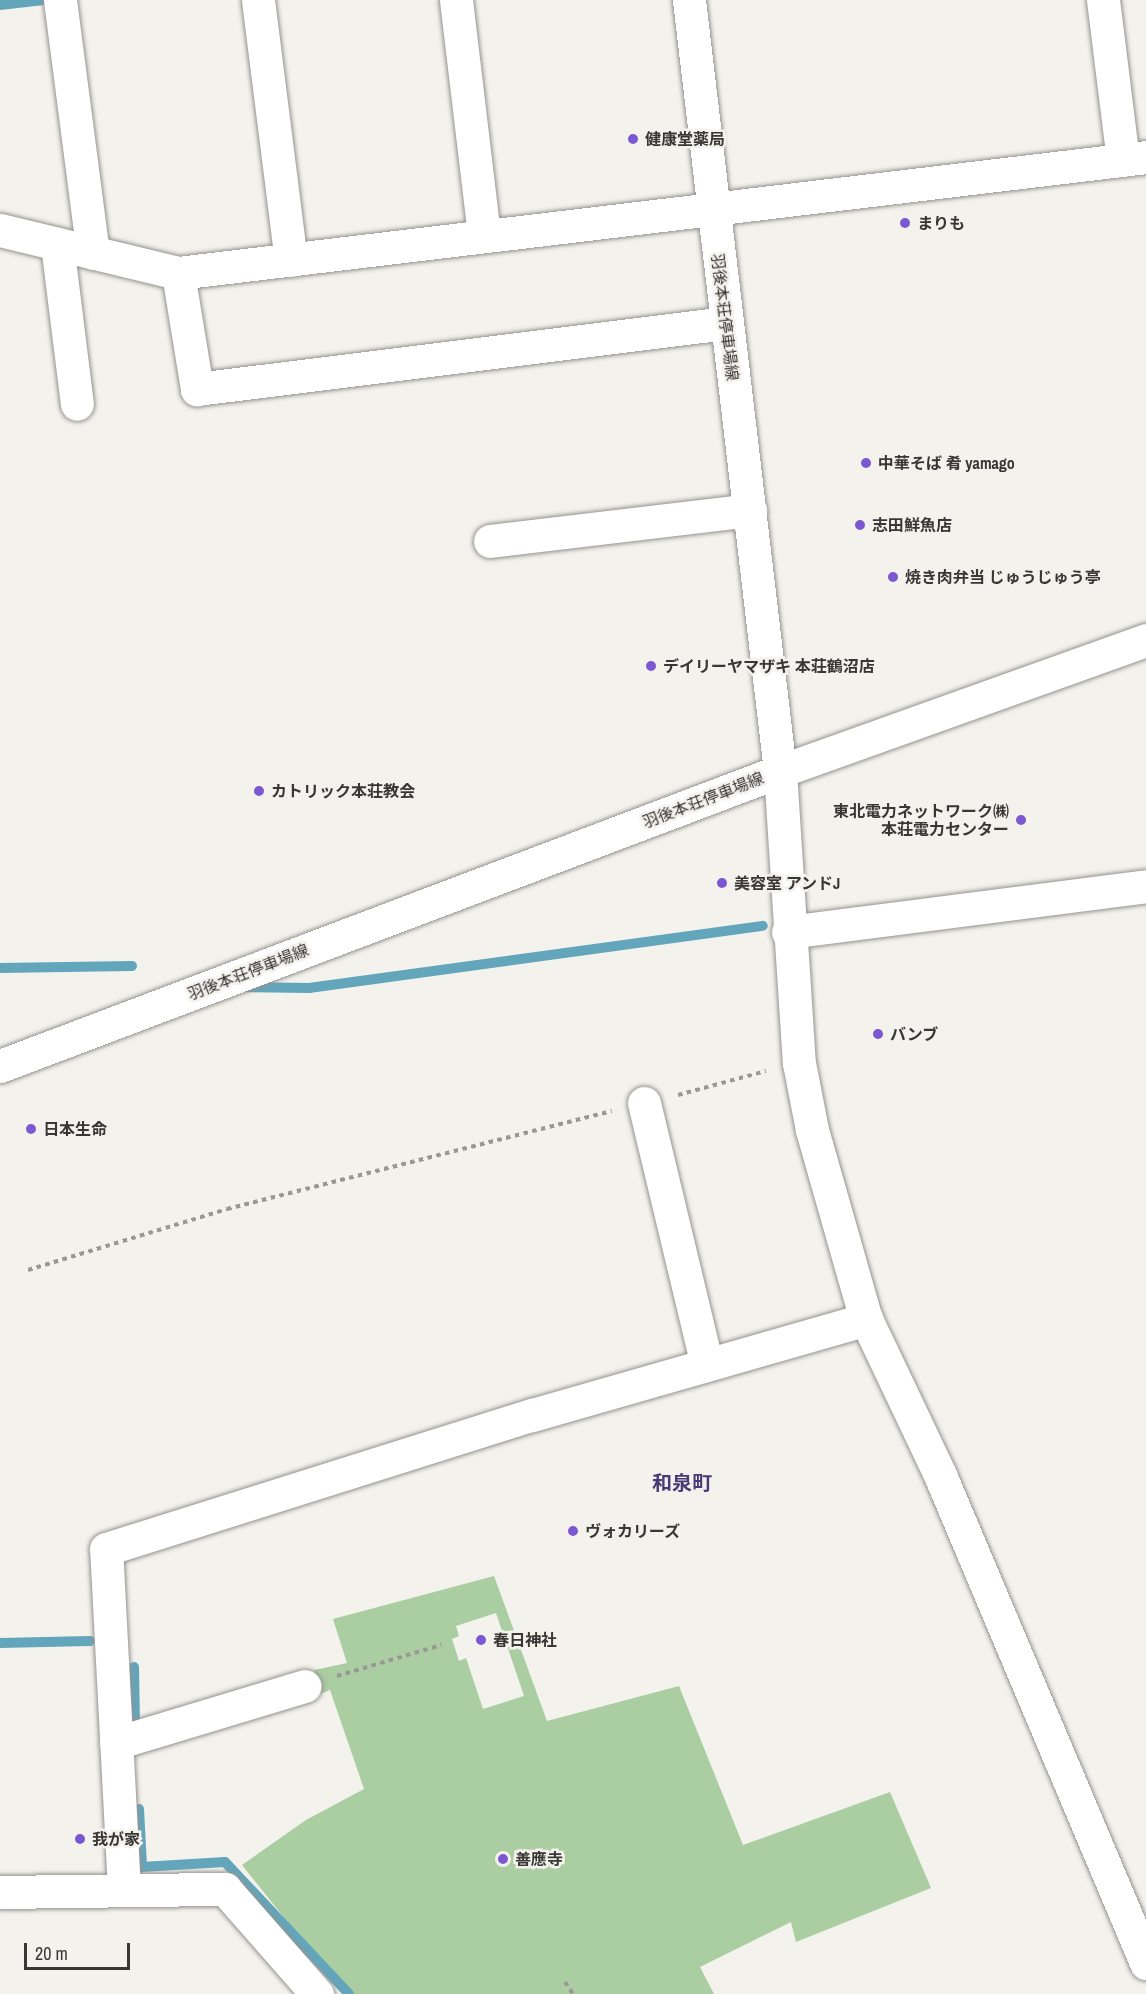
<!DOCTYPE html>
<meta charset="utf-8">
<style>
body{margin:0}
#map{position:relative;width:1146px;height:1994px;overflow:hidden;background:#f3f2ed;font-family:"Archivo Narrow","Noto Sans JP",sans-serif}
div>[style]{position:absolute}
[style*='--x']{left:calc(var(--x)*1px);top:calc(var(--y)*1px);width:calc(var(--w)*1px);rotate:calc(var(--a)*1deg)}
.green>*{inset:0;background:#aacda1}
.stream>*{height:10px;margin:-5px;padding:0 5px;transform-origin:5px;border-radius:5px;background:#63a6bc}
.path>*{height:4px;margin-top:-2px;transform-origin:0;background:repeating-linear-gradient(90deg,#999894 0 4.5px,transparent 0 9px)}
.roads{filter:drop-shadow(0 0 2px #94938f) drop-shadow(0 0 2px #94938f)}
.minor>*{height:33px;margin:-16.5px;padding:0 16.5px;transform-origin:16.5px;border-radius:16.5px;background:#fff}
.major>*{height:33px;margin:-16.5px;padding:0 16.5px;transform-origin:16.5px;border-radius:16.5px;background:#fff}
.dots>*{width:16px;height:16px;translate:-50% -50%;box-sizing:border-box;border:3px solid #f3f2ed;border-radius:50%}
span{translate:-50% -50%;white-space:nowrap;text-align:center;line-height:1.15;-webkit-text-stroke:5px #f3f2ed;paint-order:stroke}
.poi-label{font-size:16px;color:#383736;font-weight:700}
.left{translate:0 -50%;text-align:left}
.right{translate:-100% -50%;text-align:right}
.street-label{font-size:16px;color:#383736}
.quarter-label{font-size:20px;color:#493976;font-weight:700}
.scale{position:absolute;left:24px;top:1943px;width:106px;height:27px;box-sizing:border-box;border:3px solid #383736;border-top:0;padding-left:8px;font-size:18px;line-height:21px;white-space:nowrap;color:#383736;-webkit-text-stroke:4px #f3f2ed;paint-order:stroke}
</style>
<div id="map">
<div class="green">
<i style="clip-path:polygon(evenodd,494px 1576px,547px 1721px,679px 1686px,743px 1845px,890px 1792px,931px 1888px,796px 1942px,791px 1922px,700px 1967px,714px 1994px,345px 1994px,242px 1865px,306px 1820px,364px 1789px,330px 1690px,320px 1694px,314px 1670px,347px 1663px,333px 1619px,494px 1576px,496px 1613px,524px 1696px,483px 1709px,466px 1658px,459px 1661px,452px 1639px,459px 1636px,456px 1626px,496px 1613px)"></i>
</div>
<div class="stream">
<i style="--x:0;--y:5;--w:44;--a:-6.5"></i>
<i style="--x:0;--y:968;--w:132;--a:-0.9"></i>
<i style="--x:242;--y:987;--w:67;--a:0.9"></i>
<i style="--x:309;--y:988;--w:458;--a:-7.8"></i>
<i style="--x:0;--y:1643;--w:90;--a:-1.3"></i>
<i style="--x:134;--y:1667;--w:55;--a:89"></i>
<i style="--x:139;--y:1809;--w:58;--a:87"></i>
<i style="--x:142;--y:1867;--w:83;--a:-3.4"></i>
<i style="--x:225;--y:1862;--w:181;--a:46.8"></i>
</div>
<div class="path">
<i style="--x:678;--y:1095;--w:91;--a:-15.3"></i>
<i style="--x:28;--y:1270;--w:208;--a:-17"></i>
<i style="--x:227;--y:1209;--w:397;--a:-14.3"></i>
<i style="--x:337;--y:1676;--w:109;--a:-16.6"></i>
<i style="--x:565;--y:1982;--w:14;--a:56"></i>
</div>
<div class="roads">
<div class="minor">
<i style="--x:60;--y:0;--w:255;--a:82.6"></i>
<i style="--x:258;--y:0;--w:262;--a:82.8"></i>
<i style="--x:456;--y:0;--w:236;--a:83.2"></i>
<i style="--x:1103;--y:0;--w:161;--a:82.9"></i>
<i style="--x:0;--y:230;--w:183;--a:13.6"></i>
<i style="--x:178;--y:273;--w:975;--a:-6.83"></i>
<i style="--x:57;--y:244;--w:161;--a:82.9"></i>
<i style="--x:178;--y:273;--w:118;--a:80.7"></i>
<i style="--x:197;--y:389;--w:533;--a:-7.11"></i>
<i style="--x:490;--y:541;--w:262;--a:-6.8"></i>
<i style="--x:1146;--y:640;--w:389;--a:160.3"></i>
<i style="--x:780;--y:771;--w:293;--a:86.3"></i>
<i style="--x:799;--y:1063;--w:68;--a:79"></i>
<i style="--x:812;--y:1130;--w:197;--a:74.1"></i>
<i style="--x:866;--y:1319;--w:173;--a:64.6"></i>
<i style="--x:940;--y:1475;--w:530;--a:67.11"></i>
<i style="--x:788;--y:932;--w:361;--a:-7.3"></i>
<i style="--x:644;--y:1103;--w:269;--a:76.5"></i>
<i style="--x:116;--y:1743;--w:197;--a:-16.8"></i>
<i style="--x:124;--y:1890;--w:341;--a:-93"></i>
<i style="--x:106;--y:1549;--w:447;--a:-17.5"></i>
<i style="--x:532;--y:1415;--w:348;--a:-16"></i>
<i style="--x:0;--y:1892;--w:225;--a:-0.8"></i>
<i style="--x:225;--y:1889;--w:140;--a:48.8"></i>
</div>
<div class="major">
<i style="--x:0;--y:1066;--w:834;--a:-20.72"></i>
<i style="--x:780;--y:771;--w:776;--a:-96.73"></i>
</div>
</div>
<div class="dots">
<i style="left:633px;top:139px;background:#7b58d2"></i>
<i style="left:905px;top:223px;background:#7b58d2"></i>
<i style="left:866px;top:463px;background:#7b58d2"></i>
<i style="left:860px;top:525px;background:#7b58d2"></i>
<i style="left:893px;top:577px;background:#7b58d2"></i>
<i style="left:651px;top:666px;background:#7b58d2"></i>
<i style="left:259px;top:791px;background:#7b58d2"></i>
<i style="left:1021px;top:820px;background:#7b58d2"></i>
<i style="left:722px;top:883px;background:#7b58d2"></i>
<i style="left:878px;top:1034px;background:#7b58d2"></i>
<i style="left:31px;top:1129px;background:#7b58d2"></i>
<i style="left:573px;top:1531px;background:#7b58d2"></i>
<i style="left:481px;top:1640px;background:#7b58d2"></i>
<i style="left:80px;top:1839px;background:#7b58d2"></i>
<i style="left:503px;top:1859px;background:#7b58d2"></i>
</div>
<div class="poi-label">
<span class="left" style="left:645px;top:139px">健康堂薬局</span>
<span class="left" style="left:917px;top:223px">まりも</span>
<span class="left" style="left:878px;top:463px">中華そば 肴 yamago</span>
<span class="left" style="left:872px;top:525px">志田鮮魚店</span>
<span class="left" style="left:905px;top:577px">焼き肉弁当 じゅうじゅう亭</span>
<span class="left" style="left:663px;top:666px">デイリーヤマザキ 本荘鶴沼店</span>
<span class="left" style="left:271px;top:791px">カトリック本荘教会</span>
<span class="right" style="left:1009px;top:820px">東北電力ネットワーク㈱<br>本荘電力センター</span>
<span class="left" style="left:734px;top:883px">美容室 アンドJ</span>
<span class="left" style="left:890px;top:1034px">バンブ</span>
<span class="left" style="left:43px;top:1129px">日本生命</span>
<span class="left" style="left:585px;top:1531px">ヴォカリーズ</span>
<span class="left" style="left:493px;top:1640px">春日神社</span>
<span class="left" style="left:92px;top:1839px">我が家</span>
<span class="left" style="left:515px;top:1859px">善應寺</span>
</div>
<div class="street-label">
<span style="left:725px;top:317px;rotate:83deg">羽後本荘停車場線</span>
<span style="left:703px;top:800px;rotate:-21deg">羽後本荘停車場線</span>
<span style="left:248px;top:972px;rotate:-21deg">羽後本荘停車場線</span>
</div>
<div class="quarter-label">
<span style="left:682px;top:1482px">和泉町</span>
</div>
<div class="scale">20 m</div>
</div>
